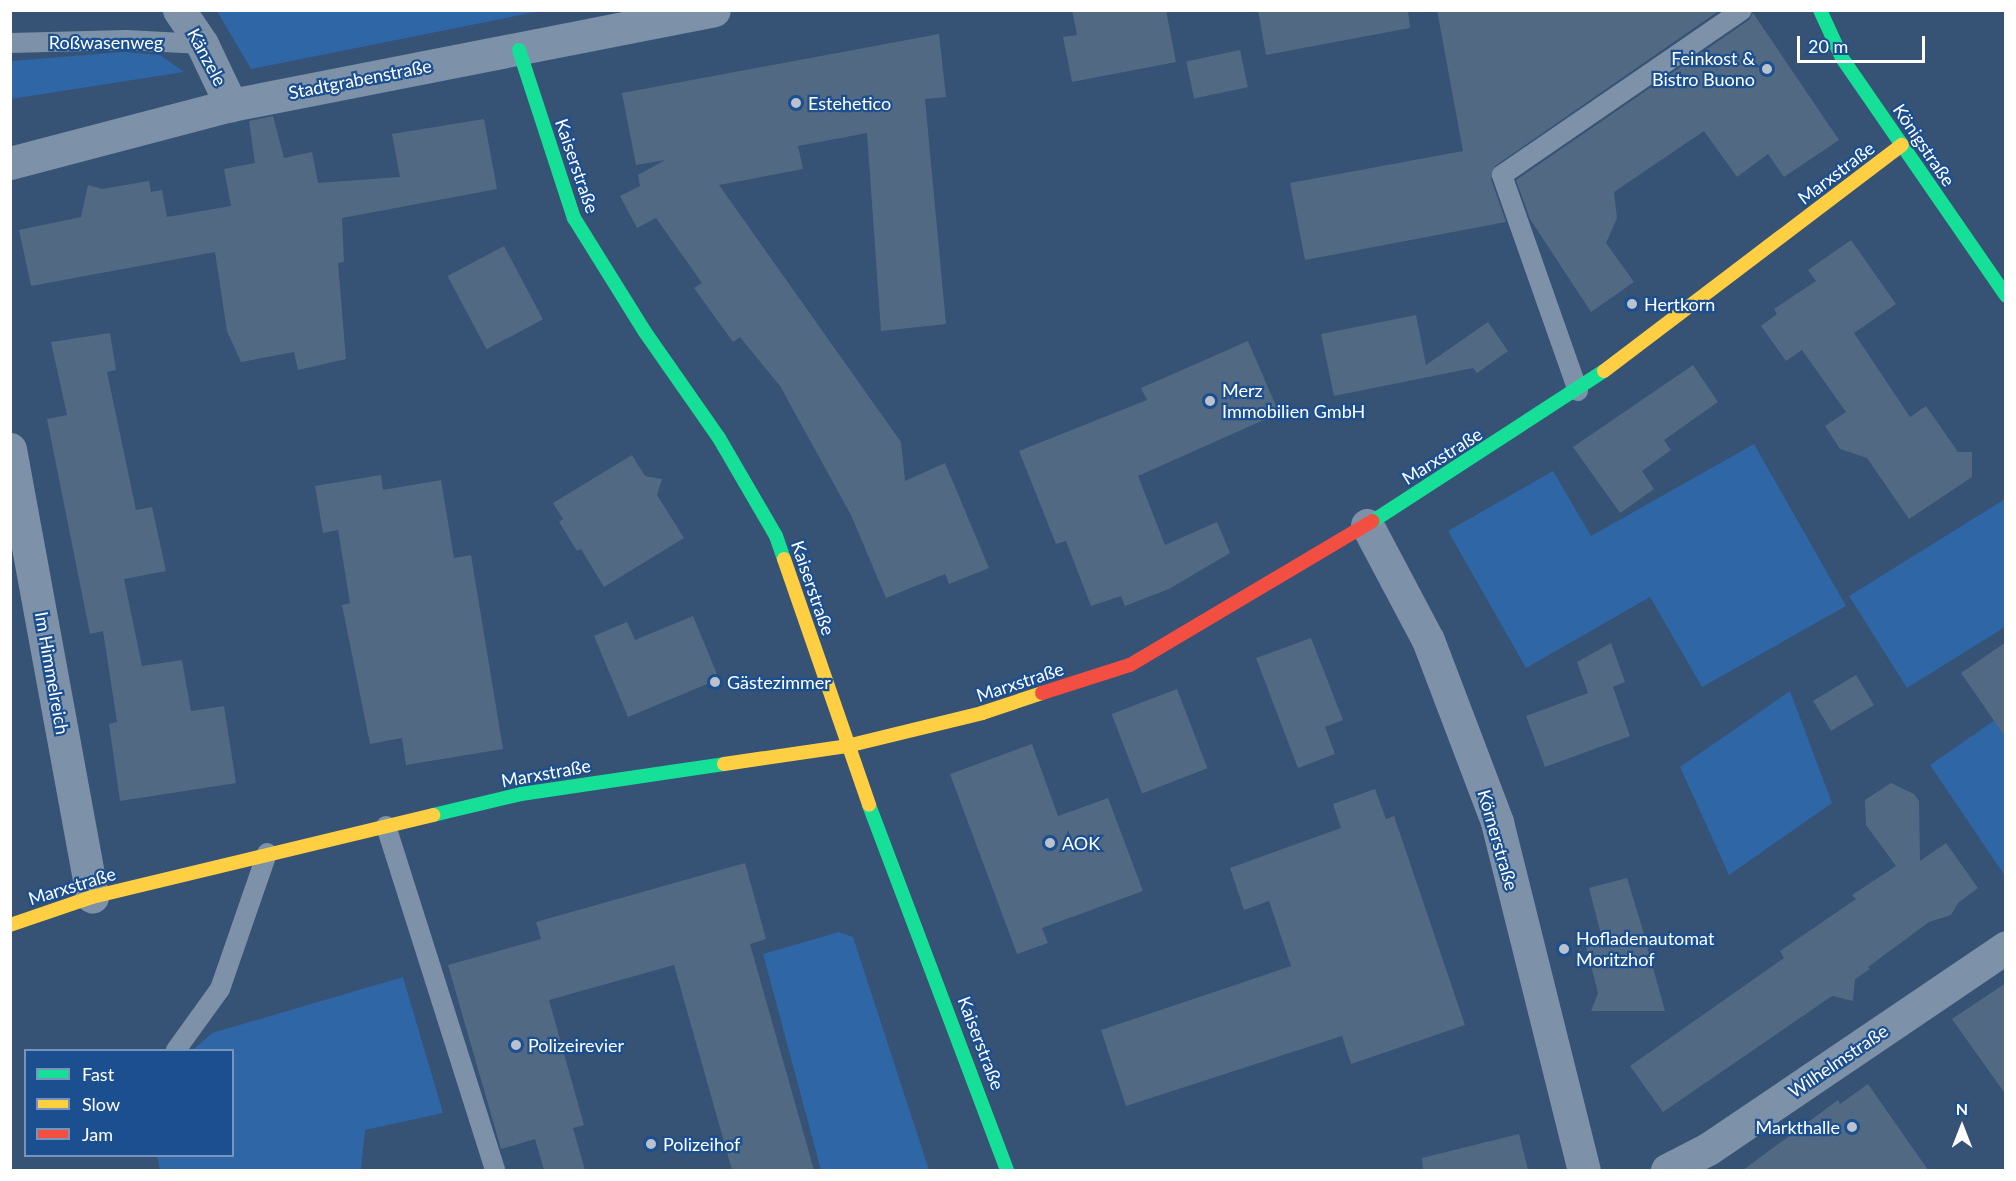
<!DOCTYPE html>
<meta charset="utf-8">
<style>
body{margin:0}
#map{position:relative;width:2016px;height:1181px;overflow:hidden;background:#365274;font-family:Lato,sans-serif}
div>[style]{position:absolute}
[style*='--x']{left:calc(var(--x)*1px);top:calc(var(--y)*1px);width:calc(var(--w)*1px);rotate:calc(var(--a)*1deg)}
.green>*{inset:0;background:#2f66a5}
.building>*{inset:0;background:#526984;transform-origin:0 0}
.lane>*{height:20px;margin:-10px;padding:0 10px;transform-origin:10px;border-radius:10px;background:#7d92a8}
.street>*{height:33px;margin:-16.5px;padding:0 16.5px;transform-origin:16.5px;border-radius:16.5px;background:#7d92a8}
.fast>*{height:14px;margin:-7px;padding:0 7px;transform-origin:7px;border-radius:7px;background:#16e098}
.slow>*{height:14px;margin:-7px;padding:0 7px;transform-origin:7px;border-radius:7px;background:#ffcf43}
.jam>*{height:14px;margin:-7px;padding:0 7px;transform-origin:7px;border-radius:7px;background:#f24e42}
.dots>*{width:16px;height:16px;translate:-50% -50%;box-sizing:border-box;border:3px solid #1b4f8f;border-radius:50%}
span{translate:-50% -50%;white-space:nowrap;text-align:center;line-height:1.15;-webkit-text-stroke:4.5px #1b4f8f;paint-order:stroke}
.street-label{font-size:18px;color:#fff}
.poi-label{font-size:18px;color:#fff}
.right{translate:-100% -50%;text-align:right}
.left{translate:0 -50%;text-align:left}
.frame{position:absolute;inset:0;border:12px solid #fff;pointer-events:none}
.legend{position:absolute;left:24px;top:1049px;width:210px;height:108px;box-sizing:border-box;background:#1b4f8f;border:2px solid #7695bc;margin:0;padding:8px 10px;list-style:none;font-size:18px;color:#fff}
.legend li{display:flex;align-items:center;gap:12px;height:30px}
.legend b{width:30px;border:2px solid #7695bc}
.north{position:absolute;left:1932px;top:1097px;width:60px;height:60px;-webkit-text-stroke:4px #1b4f8f;paint-order:stroke;rotate:0deg;font-size:16px;font-weight:700;line-height:24px;text-align:center;color:#fff}
.north::after{content:'';display:block;margin:auto;width:21px;height:27px;background:#fff;clip-path:polygon(50% 0,100% 100%,50% 72%,0 100%)}
.scale{position:absolute;left:1797px;top:36px;width:128px;height:27px;box-sizing:border-box;border:3px solid #fff;border-top:0;padding-left:8px;font-size:18px;line-height:21px;white-space:nowrap;color:#fff;-webkit-text-stroke:4px #1b4f8f;paint-order:stroke}
</style>
<div id="map">
<div class="green">
<i style="clip-path:polygon(217px 11px,541px 11px,251px 69px)"></i>
<i style="clip-path:polygon(124px 52px,160px 55px,184px 72px,11px 99px,11px 61px)"></i>
<i style="clip-path:polygon(1754px 444px,1846px 606px,1702px 687px,1650px 597px,1526px 668px,1448px 531px,1553px 471px,1591px 536px)"></i>
<i style="clip-path:polygon(2005px 499px,2005px 627px,1907px 688px,1849px 596px)"></i>
<i style="clip-path:polygon(1790px 691px,1832px 803px,1729px 875px,1680px 767px)"></i>
<i style="clip-path:polygon(2005px 713px,2005px 876px,1930px 765px)"></i>
<i style="clip-path:polygon(839px 932px,853px 937px,929px 1170px,821px 1170px,763px 954px)"></i>
<i style="clip-path:polygon(403px 977px,443px 1113px,365px 1130px,361px 1170px,160px 1170px,157px 1156px,232px 1156px,232px 1050px,193px 1050px,212px 1033px)"></i>
</div>
<div class="building">
<i style="clip-path:polygon(1072px 10px,1166px 10px,1176px 62px,1072px 82px,1063px 37px,1077px 35px)"></i>
<i style="clip-path:polygon(1258px 10px,1408px 10px,1410px 28px,1266px 55px)"></i>
<i style="clip-path:polygon(1437px 10px,1720px 10px,1495px 166px,1491px 179px,1506px 222px,1305px 260px,1290px 183px,1463px 151px)"></i>
<i style="clip-path:polygon(1753px 13px,1839px 140px,1784px 177px,1768px 154px,1737px 177px,1704px 131px,1614px 192px,1617px 218px,1606px 243px,1634px 282px,1591px 312px,1530px 219px,1516px 180px,1749px 20px)"></i>
<i style="clip-path:polygon(939px 34px,946px 97px,925px 99px,946px 324px,881px 331px,867px 133px,798px 146px,803px 169px,719px 185px,901px 442px,905px 481px,945px 463px,989px 568px,949px 584px,945px 574px,886px 598px,851px 515px,780px 386px,740px 337px,733px 342px,694px 288px,702px 283px,656px 218px,637px 228px,620px 196px,640px 186px,638px 175px,665px 160px,636px 165px,622px 93px)"></i>
<i style="left:1240px;top:50px;width:38px;height:55px;rotate:78deg"></i>
<i style="clip-path:polygon(273px 116px,284px 158px,312px 152px,318px 183px,400px 177px,392px 134px,484px 119px,497px 189px,342px 218px,344px 262px,338px 263px,346px 359px,298px 370px,294px 352px,241px 362px,227px 331px,215px 252px,31px 286px,19px 230px,81px 217px,88px 185px,102px 189px,149px 181px,151px 192px,162px 190px,167px 217px,231px 206px,224px 169px,255px 163px,249px 121px)"></i>
<i style="clip-path:polygon(1851px 240px,1896px 304px,1854px 333px,1910px 417px,1926px 406px,1958px 452px,1972px 452px,1972px 477px,1909px 519px,1867px 458px,1840px 449px,1825px 426px,1846px 412px,1802px 350px,1786px 361px,1761px 326px,1777px 314px,1774px 309px,1816px 281px,1808px 270px)"></i>
<i style="left:504px;top:246px;width:83px;height:64px;rotate:62deg"></i>
<i style="clip-path:polygon(1416px 315px,1426px 365px,1488px 322px,1508px 351px,1477px 373px,1473px 368px,1334px 396px,1321px 334px)"></i>
<i style="clip-path:polygon(110px 333px,116px 370px,107px 372px,136px 510px,152px 507px,166px 571px,124px 579px,142px 666px,182px 660px,191px 711px,224px 706px,236px 783px,120px 801px,109px 724px,117px 722px,103px 631px,90px 634px,47px 419px,67px 415px,51px 342px)"></i>
<i style="clip-path:polygon(1248px 341px,1279px 413px,1138px 476px,1165px 545px,1217px 522px,1230px 553px,1169px 589px,1125px 606px,1121px 596px,1091px 606px,1066px 541px,1056px 544px,1019px 451px,1147px 400px,1141px 388px)"></i>
<i style="clip-path:polygon(1693px 365px,1718px 402px,1664px 440px,1671px 450px,1642px 471px,1654px 489px,1620px 513px,1573px 447px)"></i>
<i style="clip-path:polygon(632px 455px,645px 476px,662px 479px,657px 495px,684px 538px,604px 587px,581px 549px,577px 551px,559px 522px,563px 519px,553px 503px)"></i>
<i style="clip-path:polygon(381px 475px,383px 490px,441px 480px,454px 558px,471px 555px,503px 749px,406px 765px,402px 738px,370px 744px,342px 605px,350px 603px,338px 530px,323px 533px,315px 486px)"></i>
<i style="clip-path:polygon(693px 616px,719px 679px,628px 717px,594px 636px,627px 622px,635px 640px)"></i>
<i style="clip-path:polygon(1311px 638px,1343px 720px,1325px 727px,1335px 754px,1298px 768px,1256px 658px)"></i>
<i style="clip-path:polygon(2006px 642px,2006px 738px,1961px 673px)"></i>
<i style="clip-path:polygon(1611px 643px,1625px 682px,1613px 687px,1630px 736px,1545px 767px,1526px 716px,1588px 693px,1577px 662px)"></i>
<i style="left:1856px;top:675px;width:35px;height:50px;rotate:59deg"></i>
<i style="left:1177px;top:689px;width:85px;height:70px;rotate:69deg"></i>
<i style="clip-path:polygon(1032px 744px,1058px 816px,1108px 798px,1143px 891px,1042px 928px,1048px 943px,1017px 954px,950px 774px)"></i>
<i style="clip-path:polygon(1891px 783px,1914px 794px,1919px 801px,1920px 861px,1946px 843px,1978px 888px,1958px 903px,1951px 915px,1929px 922px,1868px 967px,1870px 969px,1855px 979px,1853px 1001px,1832px 996px,1663px 1112px,1630px 1066px,1784px 958px,1780px 951px,1856px 899px,1852px 895px,1896px 866px,1866px 825px,1865px 800px)"></i>
<i style="clip-path:polygon(1375px 789px,1386px 819px,1394px 816px,1465px 1025px,1351px 1064px,1342px 1036px,1126px 1106px,1101px 1030px,1291px 966px,1269px 901px,1244px 910px,1230px 868px,1341px 828px,1333px 804px)"></i>
<i style="clip-path:polygon(745px 863px,766px 939px,750px 944px,814px 1170px,732px 1170px,674px 965px,549px 1000px,584px 1125px,573px 1128px,585px 1170px,544px 1170px,535px 1139px,501px 1149px,448px 965px,541px 939px,536px 922px)"></i>
<i style="clip-path:polygon(1627px 878px,1641px 924px,1665px 1011px,1591px 1011px,1598px 993px,1585px 943px,1602px 938px,1589px 888px)"></i>
<i style="clip-path:polygon(2006px 983px,2006px 1095px,1952px 1019px)"></i>
<i style="clip-path:polygon(1868px 1084px,1928px 1170px,1743px 1170px,1838px 1100px,1840px 1104px)"></i>
<i style="clip-path:polygon(1519px 1134px,1528px 1170px,1423px 1170px,1422px 1158px)"></i>
</div>
<div class="lane">
<i style="--x:10;--y:43;--w:116;--a:-1.5"></i>
<i style="--x:126;--y:40;--w:76;--a:3"></i>
<i style="--x:1578;--y:391;--w:229;--a:-109.4"></i>
<i style="--x:1502;--y:175;--w:291;--a:-34.5"></i>
<i style="--x:386;--y:826;--w:361;--a:72.4"></i>
<i style="--x:176;--y:1050;--w:75;--a:-54.2"></i>
<i style="--x:220;--y:989;--w:144;--a:-70.9"></i>
</div>
<div class="street">
<i style="--x:179;--y:10;--w:41;--a:55.9"></i>
<i style="--x:202;--y:44;--w:68;--a:64.6"></i>
<i style="--x:10;--y:163;--w:228;--a:-14.7"></i>
<i style="--x:231;--y:105;--w:492;--a:-11.1"></i>
<i style="--x:10;--y:449;--w:455;--a:79.6"></i>
<i style="--x:1367;--y:525;--w:130;--a:62.1"></i>
<i style="--x:1428;--y:640;--w:195;--a:69.2"></i>
<i style="--x:1497;--y:822;--w:359;--a:76"></i>
<i style="--x:1667;--y:1170;--w:46;--a:-27.1"></i>
<i style="--x:1708;--y:1149;--w:360;--a:-34.1"></i>
</div>
<div class="fast">
<i style="--x:1820;--y:10;--w:53;--a:65.4"></i>
<i style="--x:1842;--y:58;--w:289;--a:55.4"></i>
<i style="--x:519;--y:50;--w:177;--a:71.9"></i>
<i style="--x:574;--y:218;--w:134;--a:58.1"></i>
<i style="--x:645;--y:332;--w:129;--a:55.1"></i>
<i style="--x:719;--y:438;--w:113;--a:59.8"></i>
<i style="--x:776;--y:536;--w:24;--a:71"></i>
<i style="--x:1373;--y:521;--w:275;--a:-33"></i>
<i style="--x:869;--y:805;--w:390;--a:69.3"></i>
<i style="--x:433;--y:815;--w:90;--a:-13.4"></i>
<i style="--x:521;--y:794;--w:205;--a:-8.4"></i>
</div>
<div class="slow">
<i style="--x:1604;--y:371;--w:374;--a:-37.2"></i>
<i style="--x:784;--y:559;--w:260;--a:70.9"></i>
<i style="--x:724;--y:764;--w:124;--a:-8.3"></i>
<i style="--x:847;--y:746;--w:139;--a:-13.7"></i>
<i style="--x:982;--y:713;--w:63;--a:-18.4"></i>
<i style="--x:10;--y:925;--w:87;--a:-18.9"></i>
<i style="--x:92;--y:897;--w:351;--a:-13.5"></i>
</div>
<div class="jam">
<i style="--x:1042;--y:693;--w:92;--a:-17.7"></i>
<i style="--x:1130;--y:665;--w:282;--a:-30.7"></i>
</div>
<div class="dots">
<i style="left:1767px;top:69px;background:#b9c2ce"></i>
<i style="left:796px;top:103px;background:#b9c2ce"></i>
<i style="left:1632px;top:304px;background:#b9c2ce"></i>
<i style="left:1210px;top:401px;background:#b9c2ce"></i>
<i style="left:715px;top:682px;background:#b9c2ce"></i>
<i style="left:1050px;top:843px;background:#b9c2ce"></i>
<i style="left:1564px;top:949px;background:#b9c2ce"></i>
<i style="left:516px;top:1045px;background:#b9c2ce"></i>
<i style="left:1852px;top:1127px;background:#b9c2ce"></i>
<i style="left:651px;top:1144px;background:#b9c2ce"></i>
</div>
<div class="street-label">
<span style="left:106px;top:42px">Roßwasenweg</span>
<span style="left:207px;top:57px;rotate:62deg">Känzele</span>
<span style="left:360px;top:79px;rotate:-11deg">Stadtgrabenstraße</span>
<span style="left:1924px;top:145px;rotate:56deg">Königstraße</span>
<span style="left:577px;top:166px;rotate:71deg">Kaiserstraße</span>
<span style="left:1836px;top:173px;rotate:-37deg">Marxstraße</span>
<span style="left:1442px;top:456px;rotate:-32deg">Marxstraße</span>
<span style="left:813px;top:588px;rotate:71deg">Kaiserstraße</span>
<span style="left:52px;top:673px;rotate:80deg">Im Himmelreich</span>
<span style="left:1020px;top:682px;rotate:-18deg">Marxstraße</span>
<span style="left:546px;top:773px;rotate:-10deg">Marxstraße</span>
<span style="left:1498px;top:840px;rotate:74deg">Körnerstraße</span>
<span style="left:72px;top:886px;rotate:-17deg">Marxstraße</span>
<span style="left:981px;top:1043px;rotate:69deg">Kaiserstraße</span>
<span style="left:1838px;top:1061px;rotate:-34deg">Wilhelmstraße</span>
</div>
<div class="poi-label">
<span class="right" style="left:1755px;top:69px">Feinkost &amp;<br>Bistro Buono</span>
<span class="left" style="left:808px;top:103px">Estehetico</span>
<span class="left" style="left:1644px;top:304px">Hertkorn</span>
<span class="left" style="left:1222px;top:401px">Merz<br>Immobilien GmbH</span>
<span class="left" style="left:727px;top:682px">Gästezimmer</span>
<span class="left" style="left:1062px;top:843px">AOK</span>
<span class="left" style="left:1576px;top:949px">Hofladenautomat<br>Moritzhof</span>
<span class="left" style="left:528px;top:1045px">Polizeirevier</span>
<span class="right" style="left:1840px;top:1127px">Markthalle</span>
<span class="left" style="left:663px;top:1144px">Polizeihof</span>
</div>
<div class="frame"></div>
<ul class="legend">
<li><b style="height:8px;background:#16e098"></b>Fast</li>
<li><b style="height:8px;background:#ffcf43"></b>Slow</li>
<li><b style="height:8px;background:#f24e42"></b>Jam</li>
</ul>
<div class="north">N</div>
<div class="scale">20 m</div>
</div>
